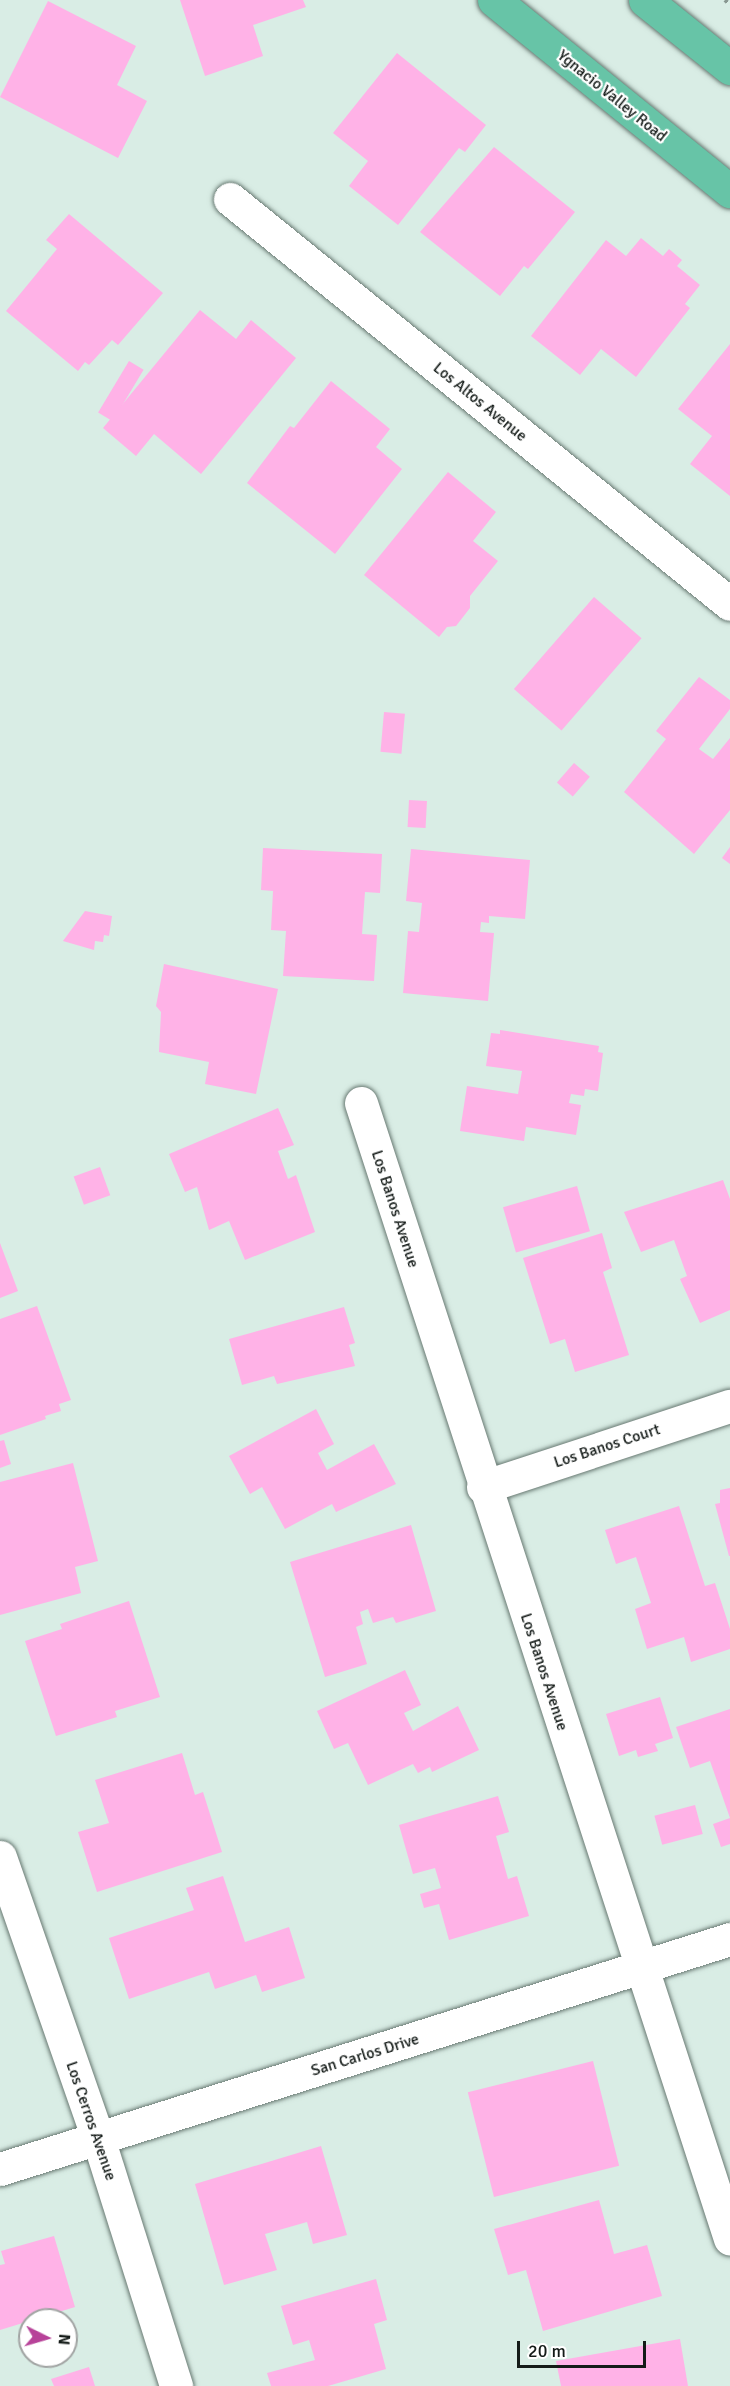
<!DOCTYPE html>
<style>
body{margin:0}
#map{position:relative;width:730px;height:2386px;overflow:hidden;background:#d9ede5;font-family:Signika,sans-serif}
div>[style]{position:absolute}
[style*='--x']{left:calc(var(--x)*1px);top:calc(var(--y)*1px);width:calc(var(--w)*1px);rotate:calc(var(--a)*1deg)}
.building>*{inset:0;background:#ffb2e7;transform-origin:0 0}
.path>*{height:4px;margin-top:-2px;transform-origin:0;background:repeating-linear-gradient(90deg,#899892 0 3px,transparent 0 7.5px)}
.roads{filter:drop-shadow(0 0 2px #687972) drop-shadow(0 0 2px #687972)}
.minor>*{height:33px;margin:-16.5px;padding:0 16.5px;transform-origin:16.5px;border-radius:16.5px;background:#fff}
.trunk>*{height:33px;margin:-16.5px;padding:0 16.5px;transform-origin:16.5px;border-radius:16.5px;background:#67c4a7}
span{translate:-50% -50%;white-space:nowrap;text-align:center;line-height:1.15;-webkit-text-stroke:4.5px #fff;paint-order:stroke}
.street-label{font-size:16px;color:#141b18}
.north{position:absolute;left:18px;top:2308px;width:60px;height:60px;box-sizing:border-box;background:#fff;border:2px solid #a1a4a3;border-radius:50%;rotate:95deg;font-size:16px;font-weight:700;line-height:24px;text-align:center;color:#141b18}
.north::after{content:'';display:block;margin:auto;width:21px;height:27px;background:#b74299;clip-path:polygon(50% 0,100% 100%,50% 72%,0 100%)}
.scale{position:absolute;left:517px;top:2341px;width:129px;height:27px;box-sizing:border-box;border:3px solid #141b18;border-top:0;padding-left:8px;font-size:18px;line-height:21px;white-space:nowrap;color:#141b18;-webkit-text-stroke:4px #fff;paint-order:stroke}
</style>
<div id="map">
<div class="building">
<i style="clip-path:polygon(180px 0,303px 0,306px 7px,253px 25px,263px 56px,205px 76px)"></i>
<i style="clip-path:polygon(48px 1px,136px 46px,117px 85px,147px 101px,118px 158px,0 97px)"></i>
<i style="clip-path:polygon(397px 53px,486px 125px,465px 152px,459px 148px,398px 225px,349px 186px,368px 161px,333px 133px)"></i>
<i style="clip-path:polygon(494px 147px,575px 212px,528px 269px,524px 266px,500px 296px,420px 232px)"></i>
<i style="clip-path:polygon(69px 214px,163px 293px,118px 345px,112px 340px,89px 365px,85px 362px,78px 371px,6px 311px,57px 249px,46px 240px)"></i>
<i style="clip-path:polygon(641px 238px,663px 256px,669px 249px,682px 260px,677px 266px,700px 285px,685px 304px,690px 308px,636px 377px,601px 349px,580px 375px,531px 336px,606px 240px,626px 256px)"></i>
<i style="clip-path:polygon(200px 310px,236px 339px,251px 320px,296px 358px,201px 474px,154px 434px,136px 456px,103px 428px)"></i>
<i style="clip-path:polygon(730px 344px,730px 496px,690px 464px,712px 436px,678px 409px)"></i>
<i style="left:129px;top:361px;width:17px;height:60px;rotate:31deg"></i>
<i style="clip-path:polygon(331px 381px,390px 429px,376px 447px,402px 469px,335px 554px,247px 483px,290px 426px,294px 428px)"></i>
<i style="clip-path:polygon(448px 472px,496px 512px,473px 541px,498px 561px,470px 596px,470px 608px,456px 626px,447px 627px,439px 637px,364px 575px)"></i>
<i style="left:594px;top:597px;width:63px;height:122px;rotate:41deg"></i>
<i style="clip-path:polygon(699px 677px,730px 700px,730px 709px,699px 749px,713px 759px,730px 738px,730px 810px,694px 854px,624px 792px,666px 739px,656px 731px)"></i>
<i style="left:384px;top:712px;width:21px;height:40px;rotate:5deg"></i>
<i style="left:574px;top:763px;width:21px;height:26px;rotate:41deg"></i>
<i style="left:409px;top:800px;width:18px;height:27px;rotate:3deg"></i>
<i style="clip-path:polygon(730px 847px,730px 864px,722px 858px)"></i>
<i style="clip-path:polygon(263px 848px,382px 854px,380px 893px,365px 892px,362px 934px,377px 935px,374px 981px,283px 976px,286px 931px,271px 930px,273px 891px,261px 890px)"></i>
<i style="clip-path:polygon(411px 849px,530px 860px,525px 919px,489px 916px,489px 923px,481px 922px,480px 932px,494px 933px,488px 1001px,403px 993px,408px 931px,419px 932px,422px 903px,406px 901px)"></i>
<i style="clip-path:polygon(85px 911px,112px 916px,109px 936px,104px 935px,103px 942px,95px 941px,94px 950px,63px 941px)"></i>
<i style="clip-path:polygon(164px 964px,278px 989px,256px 1094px,205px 1084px,209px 1062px,159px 1052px,161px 1012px,156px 1006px)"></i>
<i style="clip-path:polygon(500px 1030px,599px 1046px,598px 1052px,603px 1053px,598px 1091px,585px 1089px,584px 1096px,571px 1094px,569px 1103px,581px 1105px,576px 1135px,526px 1127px,524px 1141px,460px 1131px,467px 1086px,518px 1094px,522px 1071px,486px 1066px,491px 1033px,500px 1034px)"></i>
<i style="clip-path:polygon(278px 1108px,294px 1145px,278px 1151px,288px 1179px,296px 1175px,315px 1232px,245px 1260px,229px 1221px,209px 1230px,197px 1187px,185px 1192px,169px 1154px)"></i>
<i style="left:100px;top:1167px;width:30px;height:28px;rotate:70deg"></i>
<i style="clip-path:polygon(723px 1180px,730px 1199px,730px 1310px,700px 1323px,680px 1279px,687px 1276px,674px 1240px,641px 1252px,624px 1212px)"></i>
<i style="left:577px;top:1186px;width:47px;height:77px;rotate:74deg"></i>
<i style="clip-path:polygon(602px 1233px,612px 1268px,603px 1272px,629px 1355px,575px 1372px,565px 1339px,550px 1344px,523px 1258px)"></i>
<i style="clip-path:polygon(0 1243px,18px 1291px,0 1298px)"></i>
<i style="clip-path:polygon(37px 1306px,71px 1400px,59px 1404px,61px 1411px,45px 1416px,46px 1419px,0 1435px,0 1319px)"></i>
<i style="clip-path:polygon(344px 1307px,355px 1343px,349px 1345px,355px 1366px,277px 1384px,274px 1376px,242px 1385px,229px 1339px)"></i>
<i style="clip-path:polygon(316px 1409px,334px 1444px,318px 1453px,327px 1470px,374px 1444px,396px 1484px,336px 1512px,332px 1504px,285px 1529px,262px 1487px,250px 1494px,229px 1456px)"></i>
<i style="clip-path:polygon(4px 1440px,11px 1464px,0 1468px,0 1441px)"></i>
<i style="clip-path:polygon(73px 1463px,98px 1561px,75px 1567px,81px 1593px,0 1615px,0 1482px)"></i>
<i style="clip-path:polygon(730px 1488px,730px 1556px,729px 1556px,715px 1504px,720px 1503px,720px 1490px)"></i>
<i style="clip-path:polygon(679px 1506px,705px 1586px,715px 1583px,730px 1629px,730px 1649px,691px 1662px,684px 1637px,647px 1649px,635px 1609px,651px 1603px,636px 1557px,616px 1564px,605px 1530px)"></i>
<i style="clip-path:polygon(411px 1525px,436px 1611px,396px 1623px,393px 1617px,373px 1623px,368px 1609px,360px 1612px,363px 1624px,356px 1627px,367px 1664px,325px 1677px,290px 1562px)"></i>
<i style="clip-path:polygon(129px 1601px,160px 1697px,115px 1711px,117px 1717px,56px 1736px,25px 1641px,62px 1629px,60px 1624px)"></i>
<i style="clip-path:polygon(405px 1670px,421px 1705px,404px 1713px,413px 1731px,458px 1706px,479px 1750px,432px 1772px,430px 1767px,418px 1773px,413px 1764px,368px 1785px,348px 1743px,334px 1749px,317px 1711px)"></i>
<i style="clip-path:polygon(660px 1697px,673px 1738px,655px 1744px,658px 1751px,638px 1757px,636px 1750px,619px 1756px,606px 1714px)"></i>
<i style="clip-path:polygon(730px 1709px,730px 1844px,721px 1847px,713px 1824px,730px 1818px,710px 1761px,690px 1768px,676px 1727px)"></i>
<i style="clip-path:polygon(182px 1753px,195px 1795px,203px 1792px,222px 1852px,97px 1892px,78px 1832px,109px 1823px,95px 1780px)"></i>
<i style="clip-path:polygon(498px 1796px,509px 1832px,496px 1836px,508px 1879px,517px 1876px,529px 1916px,449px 1940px,439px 1904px,424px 1908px,420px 1894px,441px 1888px,435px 1868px,413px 1874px,399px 1825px)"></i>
<i style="left:695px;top:1805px;width:30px;height:42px;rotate:75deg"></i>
<i style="clip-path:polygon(223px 1876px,245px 1942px,289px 1927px,305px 1978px,262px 1992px,256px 1975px,215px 1989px,209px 1972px,129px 1999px,109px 1938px,194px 1910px,186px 1888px)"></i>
<i style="left:593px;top:2061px;width:108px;height:129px;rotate:76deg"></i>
<i style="clip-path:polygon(321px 2146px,347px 2235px,313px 2244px,307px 2222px,265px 2234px,277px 2270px,224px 2285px,195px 2184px)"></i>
<i style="clip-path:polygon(599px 2200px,614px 2254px,647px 2245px,662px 2296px,543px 2331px,526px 2270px,508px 2275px,494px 2229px)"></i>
<i style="clip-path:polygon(54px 2236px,75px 2307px,0 2330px,0 2265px,5px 2264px,1px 2251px)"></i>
<i style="clip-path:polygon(376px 2279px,387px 2320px,374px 2324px,386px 2369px,328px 2386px,271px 2386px,267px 2373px,315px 2360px,309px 2340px,293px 2345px,281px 2306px)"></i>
<i style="clip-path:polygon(680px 2339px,688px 2386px,561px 2386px,556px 2361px)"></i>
<i style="clip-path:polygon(89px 2367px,95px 2386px,54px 2386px,51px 2379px)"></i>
</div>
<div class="path">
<i style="--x:725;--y:0;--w:7;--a:45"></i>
</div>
<div class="roads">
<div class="minor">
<i style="--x:230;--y:199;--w:643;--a:39.01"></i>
<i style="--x:361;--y:1103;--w:1194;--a:72"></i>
<i style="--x:483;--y:1487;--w:260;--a:-18.2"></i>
<i style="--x:0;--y:1857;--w:298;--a:70.8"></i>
<i style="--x:98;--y:2138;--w:260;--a:72.5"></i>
<i style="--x:0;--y:2169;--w:765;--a:-17.49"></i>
</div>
<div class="trunk">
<i style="--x:494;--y:0;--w:304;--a:39"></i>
<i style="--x:645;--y:0;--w:109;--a:38.7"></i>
</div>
</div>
<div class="street-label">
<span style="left:612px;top:96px;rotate:39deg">Ygnacio Valley Road</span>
<span style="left:480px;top:402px;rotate:39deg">Los Altos Avenue</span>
<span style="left:395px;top:1209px;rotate:72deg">Los Banos Avenue</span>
<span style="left:607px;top:1446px;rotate:-18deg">Los Banos Court</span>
<span style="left:544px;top:1672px;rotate:72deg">Los Banos Avenue</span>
<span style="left:365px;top:2055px;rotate:-17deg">San Carlos Drive</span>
<span style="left:91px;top:2121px;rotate:71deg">Los Cerros Avenue</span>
</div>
<div class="north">N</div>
<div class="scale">20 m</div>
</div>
